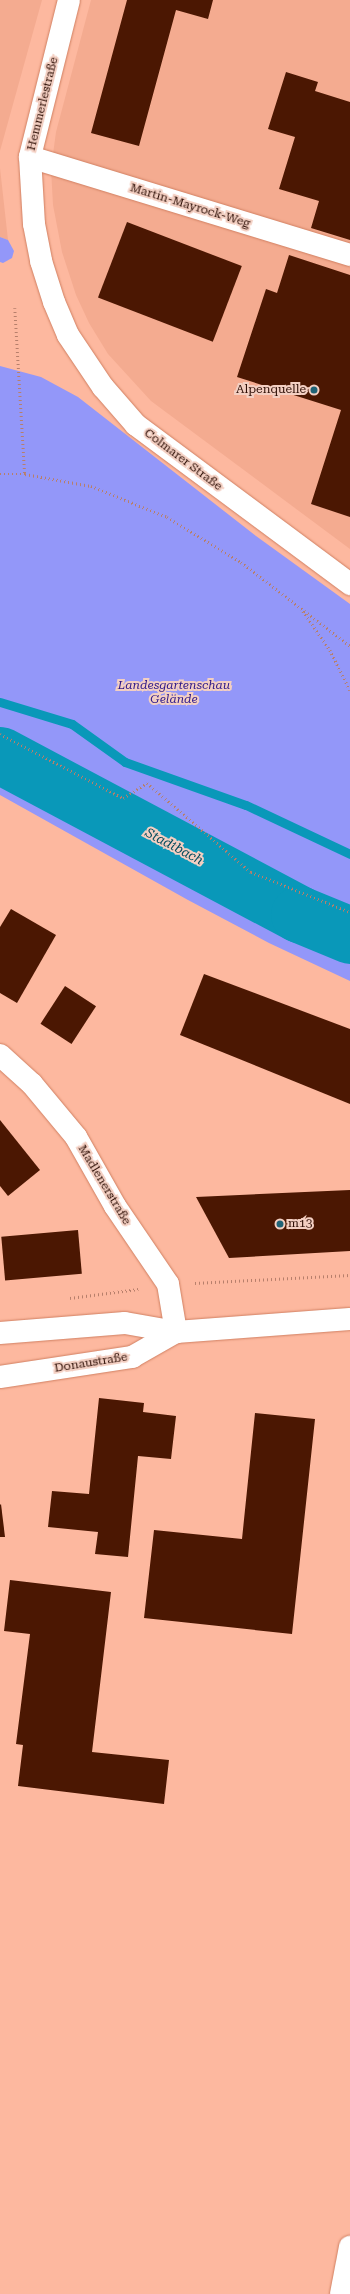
<!DOCTYPE html>
<meta charset="utf-8">
<style>
body{margin:0}
#map{position:relative;width:350px;height:2294px;overflow:hidden;background:#fdb89f;font-family:"Roboto Serif",serif}
div>[style]{position:absolute}
[style*='--x']{left:calc(var(--x)*1px);top:calc(var(--y)*1px);width:calc(var(--w)*1px);rotate:calc(var(--a)*1deg)}
.built>*{inset:0;background:#f4ab90}
.green>*{inset:0;background:#9397f9}
.stream>*{height:9px;margin:-4.5px;padding:0 4.5px;transform-origin:4.5px;border-radius:4.5px;background:#0998b9}
.river>*{height:57px;margin:-28.5px;padding:0 28.5px;transform-origin:28.5px;border-radius:28.5px;background:#0998b9}
.building>*{inset:0;background:#4b1702;transform-origin:0 0}
.path>*{height:2.5px;margin-top:-1.25px;transform-origin:0;background:repeating-linear-gradient(90deg,#b77f6b 0 1px,transparent 0 4px)}
.roads{filter:drop-shadow(0 0 1px #d18062) drop-shadow(0 0 1px #d18062)}
.street>*{height:22px;margin:-11px;padding:0 11px;transform-origin:11px;border-radius:11px;background:#fff}
.secondary>*{height:22px;margin:-11px;padding:0 11px;transform-origin:11px;border-radius:11px;background:#fff}
.dots>*{width:11px;height:11px;translate:-50% -50%;box-sizing:border-box;border:2px solid #f3cfc2;border-radius:50%}
span{translate:-50% -50%;white-space:nowrap;text-align:center;line-height:1.15;-webkit-text-stroke:4px #f3cfc2;paint-order:stroke}
.street-label{font-size:12px;color:#2b0c03}
.poi-label{font-size:12px;color:#2b0c03}
.right{translate:-100% -50%;text-align:right}
.left{translate:0 -50%;text-align:left}
.park-label{font-size:12px;color:#2e1889;font-style:italic}
.water-label{font-size:13px;color:#034b5d;font-style:italic}
</style>
<div id="map">
<div class="built">
<i style="clip-path:polygon(0 0,42px 0,0 151px)"></i>
<i style="clip-path:polygon(91px 0,350px 0,350px 549px,151px 401px,108px 354px,89px 323px,76px 295px,62px 252px,53px 205px,51px 169px,56px 132px)"></i>
<i style="clip-path:polygon(0 168px,8px 240px,0 237px)"></i>
</div>
<div class="green">
<i style="clip-path:polygon(0 237px,8px 240px,14px 251px,12px 258px,3px 263px,0 262px)"></i>
<i style="clip-path:polygon(0 366px,41px 377px,78px 397px,256px 536px,350px 604px,350px 981px,269px 943px,188px 900px,0 795px)"></i>
</div>
<div class="stream">
<i style="--x:0;--y:702;--w:75;--a:17"></i>
<i style="--x:72;--y:724;--w:65;--a:35.6"></i>
<i style="--x:125;--y:762;--w:128;--a:19.6"></i>
<i style="--x:246;--y:805;--w:115;--a:25.2"></i>
</div>
<div class="river">
<i style="--x:0;--y:755;--w:339;--a:28"></i>
<i style="--x:299;--y:914;--w:55;--a:22.4"></i>
</div>
<div class="building">
<i style="clip-path:polygon(127px 0,213px 0,208px 19px,176px 10px,139px 146px,91px 133px)"></i>
<i style="clip-path:polygon(286px 72px,318px 82px,315px 91px,350px 102px,350px 240px,311px 228px,319px 201px,279px 189px,295px 137px,268px 129px)"></i>
<i style="left:127px;top:222px;width:123px;height:81px;rotate:21deg"></i>
<i style="clip-path:polygon(289px 255px,350px 275px,350px 517px,311px 504px,341px 410px,237px 377px,266px 289px,277px 293px)"></i>
<i style="clip-path:polygon(11px 909px,56px 935px,17px 1003px,0 993px,0 927px)"></i>
<i style="clip-path:polygon(204px 974px,350px 1029px,350px 1104px,180px 1035px)"></i>
<i style="left:65px;top:986px;width:37px;height:45px;rotate:33deg"></i>
<i style="clip-path:polygon(0 1120px,40px 1170px,8px 1196px,0 1186px)"></i>
<i style="clip-path:polygon(350px 1190px,350px 1251px,229px 1258px,196px 1197px)"></i>
<i style="left:78px;top:1230px;width:44px;height:77px;rotate:85deg"></i>
<i style="clip-path:polygon(99px 1398px,144px 1403px,143px 1412px,176px 1416px,171px 1459px,138px 1456px,128px 1557px,95px 1554px,98px 1532px,48px 1527px,52px 1491px,89px 1494px)"></i>
<i style="clip-path:polygon(255px 1413px,315px 1419px,292px 1634px,144px 1618px,154px 1530px,242px 1539px)"></i>
<i style="clip-path:polygon(1px 1504px,5px 1537px,0 1537px,0 1505px)"></i>
<i style="clip-path:polygon(10px 1580px,111px 1592px,92px 1752px,169px 1760px,164px 1804px,18px 1786px,23px 1745px,16px 1744px,30px 1634px,4px 1631px)"></i>
</div>
<div class="path">
<i style="--x:15;--y:308;--w:166;--a:86.6"></i>
<i style="--x:0;--y:474;--w:25;--a:0"></i>
<i style="--x:25;--y:474;--w:67;--a:10.3"></i>
<i style="--x:91;--y:486;--w:82;--a:22.2"></i>
<i style="--x:167;--y:517;--w:87;--a:31.3"></i>
<i style="--x:241;--y:562;--w:138;--a:37.6"></i>
<i style="--x:303;--y:611;--w:47;--a:55.3"></i>
<i style="--x:330;--y:650;--w:45;--a:63.4"></i>
<i style="--x:0;--y:734;--w:139;--a:27.5"></i>
<i style="--x:123;--y:798;--w:28;--a:-32"></i>
<i style="--x:147;--y:783;--w:137;--a:40.6"></i>
<i style="--x:251;--y:872;--w:107;--a:22"></i>
<i style="--x:195;--y:1283;--w:155;--a:-3"></i>
<i style="--x:70;--y:1298;--w:69;--a:-7.5"></i>
</div>
<div class="roads">
<div class="street">
<i style="--x:69;--y:0;--w:162;--a:104"></i>
<i style="--x:30;--y:157;--w:67;--a:86.6"></i>
<i style="--x:34;--y:224;--w:38;--a:79"></i>
<i style="--x:41;--y:261;--w:43;--a:72.4"></i>
<i style="--x:54;--y:302;--w:36;--a:67"></i>
<i style="--x:68;--y:335;--w:63;--a:56.1"></i>
<i style="--x:103;--y:387;--w:50;--a:49"></i>
<i style="--x:136;--y:425;--w:267;--a:36.6"></i>
<i style="--x:30;--y:157;--w:335;--a:17"></i>
<i style="--x:0;--y:1055;--w:43;--a:42.2"></i>
<i style="--x:32;--y:1084;--w:69;--a:50.3"></i>
<i style="--x:76;--y:1137;--w:79;--a:60.5"></i>
<i style="--x:115;--y:1206;--w:94;--a:55.8"></i>
<i style="--x:168;--y:1284;--w:49;--a:80.5"></i>
<i style="--x:341;--y:2294;--w:48;--a:-79.2"></i>
</div>
<div class="secondary">
<i style="--x:0;--y:1333;--w:125;--a:-4.6"></i>
<i style="--x:125;--y:1323;--w:52;--a:10"></i>
<i style="--x:176;--y:1332;--w:174;--a:-4.3"></i>
<i style="--x:0;--y:1377;--w:134;--a:-8.6"></i>
<i style="--x:132;--y:1357;--w:51;--a:-29.6"></i>
</div>
</div>
<div class="dots">
<i style="left:314px;top:390px;background:#206376"></i>
<i style="left:280px;top:1224px;background:#206376"></i>
</div>
<div class="street-label">
<span style="left:43px;top:104px;rotate:-76deg">Hemmerlestraße</span>
<span style="left:190px;top:206px;rotate:17deg">Martin-Mayrock-Weg</span>
<span style="left:183px;top:460px;rotate:37deg">Colmarer Straße</span>
<span style="left:104px;top:1185px;rotate:59deg">Madlenerstraße</span>
<span style="left:91px;top:1363px;rotate:-9deg">Donaustraße</span>
</div>
<div class="poi-label">
<span class="right" style="left:306px;top:390px">Alpenquelle</span>
<span class="left" style="left:288px;top:1224px">m13</span>
</div>
<div class="park-label">
<span style="left:174px;top:693px">Landesgartenschau<br>Gelände</span>
</div>
<div class="water-label">
<span style="left:174px;top:847px;rotate:28deg">Stadtbach</span>
</div>
</div>
